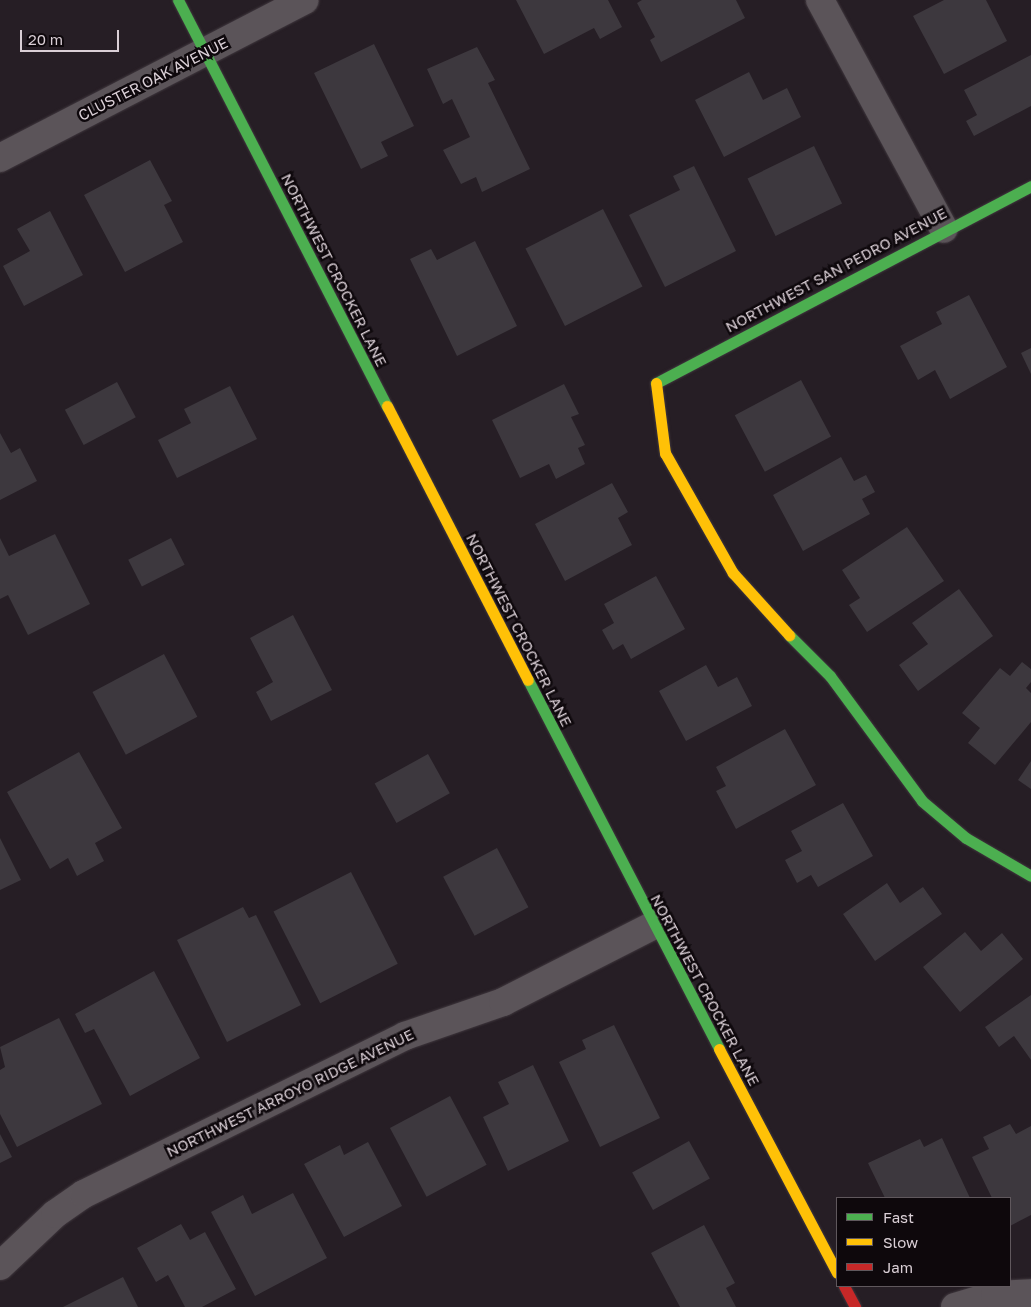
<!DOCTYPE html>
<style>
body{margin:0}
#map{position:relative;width:1031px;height:1307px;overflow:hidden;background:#261e25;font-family:"Golos Text",sans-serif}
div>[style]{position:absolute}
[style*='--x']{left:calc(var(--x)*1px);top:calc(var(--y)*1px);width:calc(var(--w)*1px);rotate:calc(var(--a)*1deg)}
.building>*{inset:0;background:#3d383e;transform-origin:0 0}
.roads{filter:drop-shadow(0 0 1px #40383e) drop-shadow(0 0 1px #40383e)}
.street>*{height:28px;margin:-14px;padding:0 14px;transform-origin:14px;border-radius:14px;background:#5b5459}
.fast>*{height:11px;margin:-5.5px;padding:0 5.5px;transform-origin:5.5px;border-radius:5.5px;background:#4caf50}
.slow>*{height:11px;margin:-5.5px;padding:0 5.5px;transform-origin:5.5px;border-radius:5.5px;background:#ffc107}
.jam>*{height:11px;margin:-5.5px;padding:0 5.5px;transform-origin:5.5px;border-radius:5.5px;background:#c62828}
span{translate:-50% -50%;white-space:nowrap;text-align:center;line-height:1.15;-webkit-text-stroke:5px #0e080c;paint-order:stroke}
.street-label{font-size:15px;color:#dacfd6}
.legend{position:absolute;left:836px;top:1197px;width:175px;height:90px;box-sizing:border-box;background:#0e080c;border:1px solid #60585d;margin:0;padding:6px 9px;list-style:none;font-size:15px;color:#dacfd6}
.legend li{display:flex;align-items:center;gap:10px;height:25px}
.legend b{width:25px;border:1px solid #60585d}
.scale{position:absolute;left:20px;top:30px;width:99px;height:22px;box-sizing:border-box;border:2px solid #dacfd6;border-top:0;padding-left:6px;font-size:15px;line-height:18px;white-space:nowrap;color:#dacfd6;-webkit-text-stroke:4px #0e080c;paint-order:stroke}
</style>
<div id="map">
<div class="building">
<i style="clip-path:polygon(516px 0,608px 0,622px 27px,600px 39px,594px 28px,544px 54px)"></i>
<i style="clip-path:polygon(642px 0,736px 0,745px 18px,661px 62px,650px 40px,655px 37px,637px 3px)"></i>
<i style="clip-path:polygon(944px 0,986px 0,1007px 41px,944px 74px,913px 16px)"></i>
<i style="clip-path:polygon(374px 44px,414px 126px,381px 142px,388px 156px,361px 169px,314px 73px)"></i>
<i style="clip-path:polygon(477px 47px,495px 80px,488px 83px,530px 169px,482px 192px,476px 177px,461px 184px,443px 150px,470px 137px,452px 99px,443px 104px,427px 69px)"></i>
<i style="clip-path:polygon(1031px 55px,1031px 106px,974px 136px,966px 121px,977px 115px,964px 90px)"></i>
<i style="clip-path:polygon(749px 72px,763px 100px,787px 88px,801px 117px,724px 157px,695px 100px)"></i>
<i style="left:814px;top:146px;width:64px;height:74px;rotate:64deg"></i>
<i style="clip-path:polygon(150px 160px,172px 201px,164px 205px,183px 242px,125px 272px,84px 195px)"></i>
<i style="clip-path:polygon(694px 166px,736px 251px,665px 287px,629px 215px,680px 190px,673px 176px)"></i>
<i style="left:603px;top:209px;width:87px;height:87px;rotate:63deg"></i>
<i style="clip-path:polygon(50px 211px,83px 275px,24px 306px,3px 266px,30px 251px,17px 229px)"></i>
<i style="clip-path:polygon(475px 241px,517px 326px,457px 356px,410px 259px,431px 249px,437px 260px)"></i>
<i style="clip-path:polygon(969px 295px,1007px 367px,950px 399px,935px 370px,918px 380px,900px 346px,942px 324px,936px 312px)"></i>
<i style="clip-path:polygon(1031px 348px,1031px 374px,1021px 353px)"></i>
<i style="left:801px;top:380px;width:64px;height:75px;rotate:62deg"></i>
<i style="left:117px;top:382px;width:40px;height:59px;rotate:62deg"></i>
<i style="clip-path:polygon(564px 384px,579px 414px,571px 417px,585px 445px,578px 448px,585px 464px,556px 479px,549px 464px,520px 478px,492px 420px)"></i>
<i style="clip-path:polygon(230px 386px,257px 439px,177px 478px,158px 440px,191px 423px,184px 409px)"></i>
<i style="clip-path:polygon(0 433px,11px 453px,20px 448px,37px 481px,0 500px)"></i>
<i style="clip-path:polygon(841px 457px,854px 481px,866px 475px,875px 492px,862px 499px,870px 514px,803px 551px,773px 495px)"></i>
<i style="clip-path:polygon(612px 483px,628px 512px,618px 518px,632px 545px,565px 581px,535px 524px)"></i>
<i style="clip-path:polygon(907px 527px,944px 581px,867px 632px,849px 605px,860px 598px,842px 570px)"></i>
<i style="clip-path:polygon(55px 534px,90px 604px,28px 635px,8px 595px,0 599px,0 538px,9px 556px)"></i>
<i style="left:171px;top:538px;width:30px;height:48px;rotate:63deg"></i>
<i style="clip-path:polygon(656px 576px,685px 629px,631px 659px,623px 644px,613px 650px,602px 630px,614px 623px,604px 604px)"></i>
<i style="clip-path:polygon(959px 589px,993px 636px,918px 691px,899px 665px,928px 644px,912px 623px)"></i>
<i style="clip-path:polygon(293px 615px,332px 690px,271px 721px,256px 692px,273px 682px,250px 638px)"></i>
<i style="left:164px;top:654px;width:71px;height:81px;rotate:62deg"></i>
<i style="clip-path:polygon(1022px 662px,1031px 669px,1031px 682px,1026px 688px,1031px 693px,1031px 722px,995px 765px,968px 743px,980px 728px,962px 713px,1000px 668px,1010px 676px)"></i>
<i style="clip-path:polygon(706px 665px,718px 687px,737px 677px,752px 706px,686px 741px,659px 691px)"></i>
<i style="clip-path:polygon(785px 729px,816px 785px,736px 829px,716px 791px,726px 786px,716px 767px)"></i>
<i style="clip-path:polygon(79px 752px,122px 828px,95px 843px,104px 861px,77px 876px,68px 858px,50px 869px,7px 792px)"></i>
<i style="left:428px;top:754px;width:45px;height:61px;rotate:61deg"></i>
<i style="clip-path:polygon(1031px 761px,1031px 789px,1018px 780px)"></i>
<i style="clip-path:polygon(843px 803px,873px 856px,818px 887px,811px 875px,797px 883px,785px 860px,802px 851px,791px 831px)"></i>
<i style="clip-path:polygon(0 838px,21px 880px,0 890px)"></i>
<i style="left:497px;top:848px;width:67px;height:61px;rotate:62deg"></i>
<i style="left:351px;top:872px;width:103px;height:87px;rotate:63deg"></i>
<i style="clip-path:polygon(887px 883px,900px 903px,923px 887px,942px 914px,875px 961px,843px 914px)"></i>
<i style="clip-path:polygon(243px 907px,249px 918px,256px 915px,301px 1005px,227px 1042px,177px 940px)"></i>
<i style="clip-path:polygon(965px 932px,981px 951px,1002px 933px,1023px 959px,960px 1012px,923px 967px)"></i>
<i style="clip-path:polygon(154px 971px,200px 1058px,130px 1096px,94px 1029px,85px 1033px,75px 1014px)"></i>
<i style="clip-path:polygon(1031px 995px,1031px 1060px,1014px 1036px,999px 1047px,985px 1027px)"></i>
<i style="clip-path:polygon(59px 1018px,102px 1104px,17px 1147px,0 1114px,0 1070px,5px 1067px,0 1047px)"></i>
<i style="clip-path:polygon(614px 1025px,660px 1118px,600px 1147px,559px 1062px,586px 1049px,582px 1040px)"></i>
<i style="clip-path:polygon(533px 1065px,569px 1141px,508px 1171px,483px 1117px,509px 1104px,498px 1082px)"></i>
<i style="left:450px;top:1096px;width:78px;height:68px;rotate:62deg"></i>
<i style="clip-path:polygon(1010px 1124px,1016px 1134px,1031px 1126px,1031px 1215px,1010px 1226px,1010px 1198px,992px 1198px,972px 1157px,989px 1149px,983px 1137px)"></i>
<i style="clip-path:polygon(0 1134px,12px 1157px,0 1163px)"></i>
<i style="clip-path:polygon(942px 1138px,970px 1198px,885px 1198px,868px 1163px,920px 1139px,924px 1147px)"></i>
<i style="left:689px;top:1141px;width:43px;height:65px;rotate:61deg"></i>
<i style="clip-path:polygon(368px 1142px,402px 1206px,344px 1237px,304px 1164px,340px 1145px,344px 1155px)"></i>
<i style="clip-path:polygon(293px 1193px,327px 1258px,255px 1296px,211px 1212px,243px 1195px,252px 1214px)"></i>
<i style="clip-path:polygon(181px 1224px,190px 1240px,205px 1232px,236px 1289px,202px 1307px,185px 1307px,168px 1275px,156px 1282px,137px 1248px)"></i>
<i style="clip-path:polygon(704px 1225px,735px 1283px,726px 1288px,736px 1307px,680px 1307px,651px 1253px)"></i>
<i style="clip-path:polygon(123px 1277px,138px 1307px,63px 1307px)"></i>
</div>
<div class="roads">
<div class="street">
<i style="--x:820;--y:0;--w:260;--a:61.6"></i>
<i style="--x:0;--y:158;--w:343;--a:-27.4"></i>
<i style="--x:0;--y:1266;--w:76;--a:-43.4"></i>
<i style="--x:55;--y:1214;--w:35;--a:-35"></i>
<i style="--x:84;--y:1194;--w:358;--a:-26.2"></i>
<i style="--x:405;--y:1036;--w:104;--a:-19.1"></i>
<i style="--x:503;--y:1002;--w:169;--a:-27"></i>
<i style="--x:955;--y:1307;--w:42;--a:-16.7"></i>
<i style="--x:995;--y:1295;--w:36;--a:-3"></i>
</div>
<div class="fast">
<i style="--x:178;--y:0;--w:457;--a:62.8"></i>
<i style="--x:656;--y:383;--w:424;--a:-27.7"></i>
<i style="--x:789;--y:635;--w:58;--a:45"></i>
<i style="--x:830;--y:676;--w:155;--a:53.6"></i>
<i style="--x:922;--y:801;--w:57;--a:40.1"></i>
<i style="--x:966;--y:838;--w:75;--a:30.3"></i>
<i style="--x:528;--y:680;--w:416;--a:62.6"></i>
</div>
<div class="slow">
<i style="--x:656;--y:383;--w:71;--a:82.7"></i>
<i style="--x:665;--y:453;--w:138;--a:60.5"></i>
<i style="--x:733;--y:573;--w:84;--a:47.9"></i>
<i style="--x:387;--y:406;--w:308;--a:62.8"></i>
<i style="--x:719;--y:1049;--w:253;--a:62.2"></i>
</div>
<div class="jam">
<i style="--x:844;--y:1286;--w:24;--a:62"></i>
</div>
</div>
<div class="street-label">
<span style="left:153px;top:79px;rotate:-27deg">CLUSTER OAK AVENUE</span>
<span style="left:334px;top:270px;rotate:63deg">NORTHWEST CROCKER LANE</span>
<span style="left:836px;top:270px;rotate:-28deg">NORTHWEST SAN PEDRO AVENUE</span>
<span style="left:519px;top:630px;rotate:63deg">NORTHWEST CROCKER LANE</span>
<span style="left:705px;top:990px;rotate:62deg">NORTHWEST CROCKER LANE</span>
<span style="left:290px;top:1093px;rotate:-26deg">NORTHWEST ARROYO RIDGE AVENUE</span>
</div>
<ul class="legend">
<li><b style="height:6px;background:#4caf50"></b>Fast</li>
<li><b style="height:6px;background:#ffc107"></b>Slow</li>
<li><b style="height:6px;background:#c62828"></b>Jam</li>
</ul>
<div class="scale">20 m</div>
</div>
